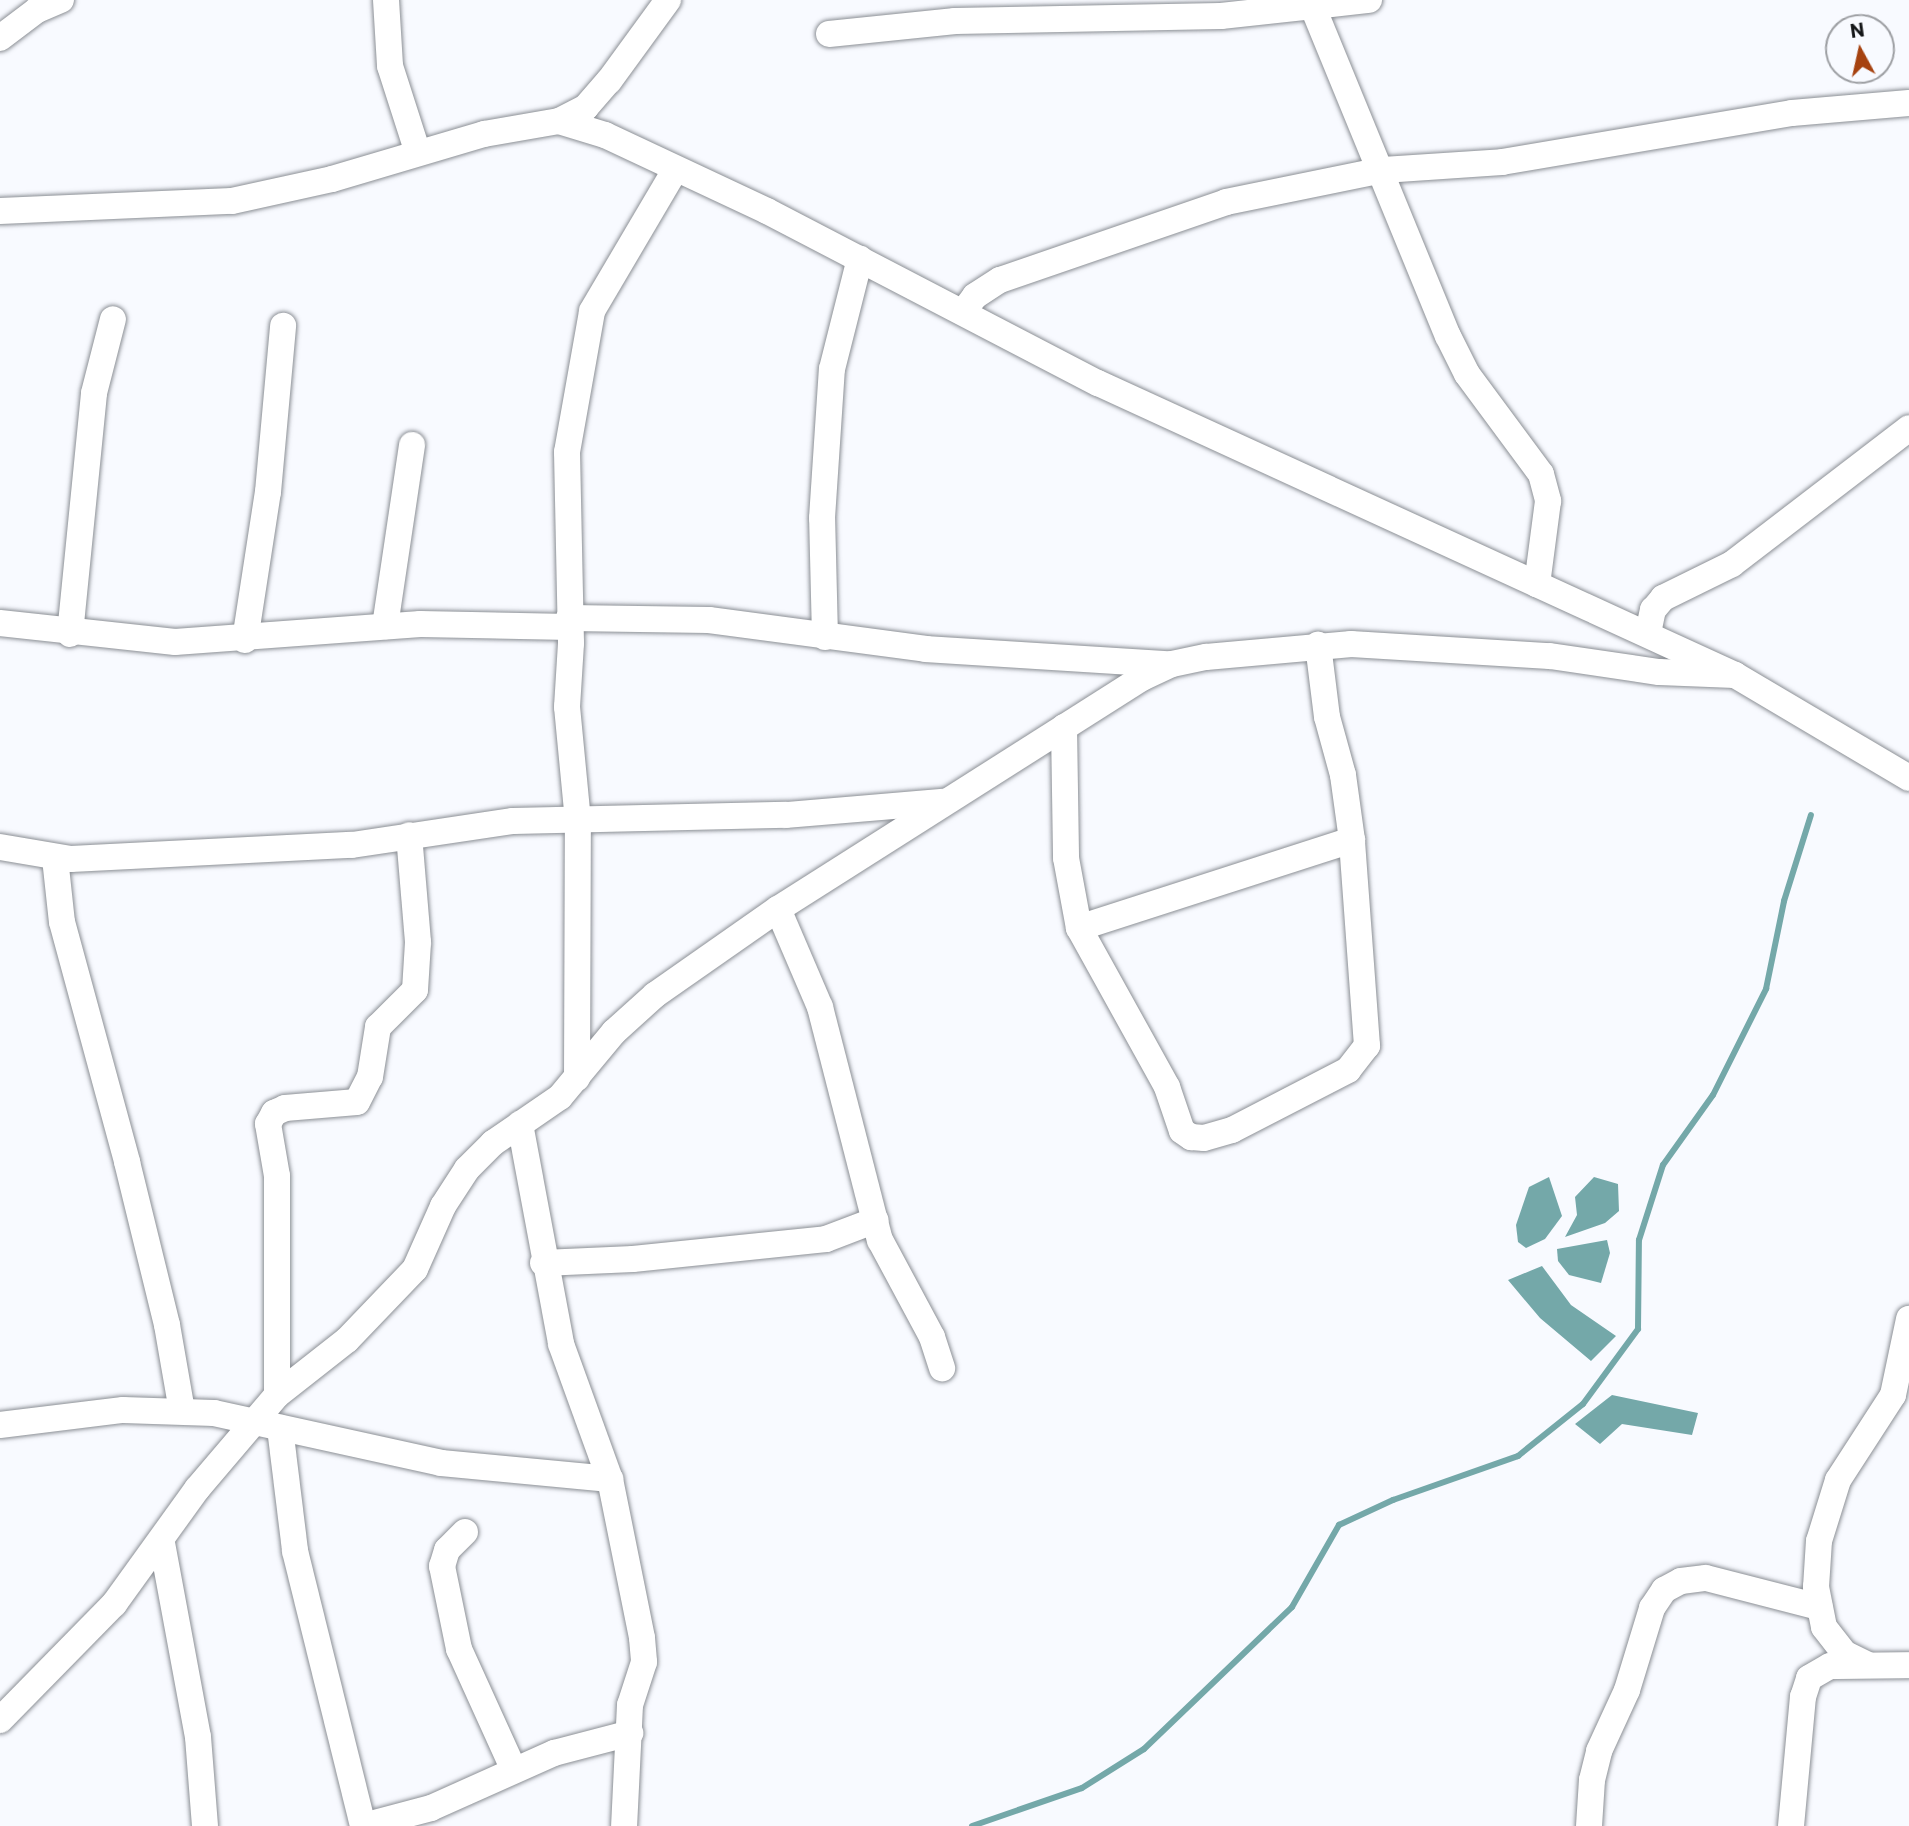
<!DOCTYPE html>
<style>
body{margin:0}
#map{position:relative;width:1909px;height:1826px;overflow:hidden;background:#f8faff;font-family:Commissioner,sans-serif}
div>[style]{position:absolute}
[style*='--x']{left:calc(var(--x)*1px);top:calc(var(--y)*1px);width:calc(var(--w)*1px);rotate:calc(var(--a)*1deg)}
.water>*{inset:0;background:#74a8a9}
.stream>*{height:6px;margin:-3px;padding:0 3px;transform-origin:3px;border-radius:3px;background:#74a8a9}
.roads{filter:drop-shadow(0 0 2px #8b8f95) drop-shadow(0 0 2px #8b8f95)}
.minor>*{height:26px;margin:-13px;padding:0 13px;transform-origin:13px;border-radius:13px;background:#fff}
span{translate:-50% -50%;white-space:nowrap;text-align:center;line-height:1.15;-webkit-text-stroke:7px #f8faff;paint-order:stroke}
.north{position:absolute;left:1825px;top:14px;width:70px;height:70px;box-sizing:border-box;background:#f8faff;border:2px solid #9d9fa3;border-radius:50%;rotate:352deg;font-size:19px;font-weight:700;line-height:28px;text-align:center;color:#141618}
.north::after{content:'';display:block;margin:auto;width:24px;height:32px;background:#a64210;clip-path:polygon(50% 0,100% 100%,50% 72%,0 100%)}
</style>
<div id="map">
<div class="water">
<i style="clip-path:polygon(1549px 1177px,1562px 1216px,1545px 1239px,1526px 1248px,1518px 1242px,1516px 1225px,1529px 1187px)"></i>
<i style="clip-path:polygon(1594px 1177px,1618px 1184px,1619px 1211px,1605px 1223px,1565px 1237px,1577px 1215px,1575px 1197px)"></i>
<i style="clip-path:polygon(1607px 1240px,1610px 1253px,1601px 1283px,1569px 1275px,1558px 1261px,1557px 1249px)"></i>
<i style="clip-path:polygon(1542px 1266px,1571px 1305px,1616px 1336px,1591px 1361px,1540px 1318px,1508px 1280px)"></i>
<i style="clip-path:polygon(1612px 1395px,1698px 1413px,1692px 1435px,1622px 1424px,1600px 1444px,1575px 1424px)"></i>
</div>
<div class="stream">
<i style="--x:972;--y:1826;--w:116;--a:-19.1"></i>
<i style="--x:1082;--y:1788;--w:73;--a:-32.2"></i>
<i style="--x:1144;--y:1749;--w:205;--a:-43.8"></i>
<i style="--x:1292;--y:1607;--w:95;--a:-60.2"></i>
<i style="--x:1339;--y:1525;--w:60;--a:-24.8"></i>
<i style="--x:1393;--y:1500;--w:133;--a:-19.4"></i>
<i style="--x:1518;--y:1456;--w:83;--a:-38.7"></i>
<i style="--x:1583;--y:1404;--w:93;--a:-53.7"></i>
<i style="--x:1638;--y:1329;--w:89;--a:-89.4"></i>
<i style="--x:1639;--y:1240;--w:79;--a:-72.3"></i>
<i style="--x:1663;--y:1165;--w:86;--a:-54.5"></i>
<i style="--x:1713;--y:1095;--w:119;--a:-63.4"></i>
<i style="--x:1766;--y:989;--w:90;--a:-78.4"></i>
<i style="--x:1784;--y:901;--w:90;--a:-72.6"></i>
</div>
<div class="roads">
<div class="minor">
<i style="--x:386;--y:0;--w:66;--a:86.5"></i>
<i style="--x:390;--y:66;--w:91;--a:72.2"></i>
<i style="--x:1310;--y:0;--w:363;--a:67.7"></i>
<i style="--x:1448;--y:336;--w:42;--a:63.4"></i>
<i style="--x:1467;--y:374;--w:124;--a:53.5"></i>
<i style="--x:1541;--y:474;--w:28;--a:75"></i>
<i style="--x:1548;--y:501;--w:84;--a:97.5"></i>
<i style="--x:829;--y:34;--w:127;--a:-5.9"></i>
<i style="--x:955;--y:21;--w:266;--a:-1.1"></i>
<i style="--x:1221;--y:16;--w:149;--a:-6.2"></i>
<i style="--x:0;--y:38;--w:46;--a:-37.1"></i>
<i style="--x:37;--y:10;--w:26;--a:-23"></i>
<i style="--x:559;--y:121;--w:48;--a:16.9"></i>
<i style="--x:605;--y:135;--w:179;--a:25.1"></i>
<i style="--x:767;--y:211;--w:373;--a:27.5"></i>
<i style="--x:1098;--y:383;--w:701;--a:24.63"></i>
<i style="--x:1735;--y:675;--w:202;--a:30.6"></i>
<i style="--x:0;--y:211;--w:232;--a:-2.5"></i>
<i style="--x:232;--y:201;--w:102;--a:-12.4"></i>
<i style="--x:332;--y:179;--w:159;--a:-16.5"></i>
<i style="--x:484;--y:134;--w:76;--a:-9.8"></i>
<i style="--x:559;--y:121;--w:30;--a:-27"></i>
<i style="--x:586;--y:107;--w:35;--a:-49"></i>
<i style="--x:609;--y:81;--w:100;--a:-53.9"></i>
<i style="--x:963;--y:312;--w:20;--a:-53"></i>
<i style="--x:975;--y:296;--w:30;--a:-33"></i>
<i style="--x:1000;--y:280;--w:239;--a:-19"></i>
<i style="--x:1226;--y:202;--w:160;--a:-11.5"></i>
<i style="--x:1383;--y:170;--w:119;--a:-3.8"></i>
<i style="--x:1502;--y:162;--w:294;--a:-9.6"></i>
<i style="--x:1792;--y:113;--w:117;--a:-4.9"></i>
<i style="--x:569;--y:618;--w:140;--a:0.8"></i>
<i style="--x:709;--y:620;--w:219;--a:7.6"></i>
<i style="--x:926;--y:649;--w:241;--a:3.6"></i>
<i style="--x:0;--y:623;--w:176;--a:6.2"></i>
<i style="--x:175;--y:642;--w:246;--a:-4.2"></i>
<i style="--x:420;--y:624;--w:150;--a:1.1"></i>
<i style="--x:385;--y:626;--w:183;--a:-81.5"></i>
<i style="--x:1648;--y:633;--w:24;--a:-78"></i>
<i style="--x:1653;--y:610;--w:16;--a:-50"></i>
<i style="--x:1663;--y:598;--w:77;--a:-26.2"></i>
<i style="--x:1732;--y:564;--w:223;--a:-37.5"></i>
<i style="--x:70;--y:634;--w:242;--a:-84.3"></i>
<i style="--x:94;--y:393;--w:76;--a:-75.6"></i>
<i style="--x:825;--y:637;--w:119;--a:-91.4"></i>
<i style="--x:822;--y:518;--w:149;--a:-86.2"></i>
<i style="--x:832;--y:369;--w:114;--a:-75.8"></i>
<i style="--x:245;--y:640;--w:150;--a:-81.2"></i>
<i style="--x:268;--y:492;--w:167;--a:-84.8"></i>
<i style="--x:1064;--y:727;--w:131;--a:89.1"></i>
<i style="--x:1066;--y:858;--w:71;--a:79.5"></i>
<i style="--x:1079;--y:928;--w:182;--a:61"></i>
<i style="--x:1167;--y:1087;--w:46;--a:71.2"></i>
<i style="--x:1182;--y:1131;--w:11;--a:34"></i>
<i style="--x:1191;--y:1137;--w:13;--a:4"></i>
<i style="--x:1204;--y:1138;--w:29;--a:-16"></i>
<i style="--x:1232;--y:1130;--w:131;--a:-27.3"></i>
<i style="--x:1348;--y:1070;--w:31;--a:-52"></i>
<i style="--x:1367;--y:1046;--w:207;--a:-94.2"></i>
<i style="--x:1352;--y:840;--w:66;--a:-97.9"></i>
<i style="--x:1343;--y:775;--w:60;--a:-105.4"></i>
<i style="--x:1327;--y:717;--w:73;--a:-97.1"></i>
<i style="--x:0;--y:847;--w:72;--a:9.6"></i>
<i style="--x:71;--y:859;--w:281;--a:-2.9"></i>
<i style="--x:352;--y:845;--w:163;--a:-8.5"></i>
<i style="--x:513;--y:821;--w:273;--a:-1.3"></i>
<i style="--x:786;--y:815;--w:157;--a:-4.8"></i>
<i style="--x:55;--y:858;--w:64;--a:83.8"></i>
<i style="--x:62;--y:922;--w:249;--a:74.8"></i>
<i style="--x:127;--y:1162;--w:168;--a:76.2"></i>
<i style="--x:167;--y:1325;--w:87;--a:80.1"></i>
<i style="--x:778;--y:909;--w:107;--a:66.8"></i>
<i style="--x:820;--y:1007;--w:241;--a:75.6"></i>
<i style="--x:880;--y:1240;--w:110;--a:61.8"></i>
<i style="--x:932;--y:1337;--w:33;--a:72"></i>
<i style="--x:1079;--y:928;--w:287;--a:-17.9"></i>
<i style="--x:577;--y:1078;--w:257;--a:-89.8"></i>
<i style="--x:578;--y:821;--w:115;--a:-95.5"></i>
<i style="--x:567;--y:707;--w:64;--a:-86.4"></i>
<i style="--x:571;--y:643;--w:191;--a:-91.2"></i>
<i style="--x:567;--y:452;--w:143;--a:-79.9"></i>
<i style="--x:592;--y:311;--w:164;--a:-59.5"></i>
<i style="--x:520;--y:1124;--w:224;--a:79.4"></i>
<i style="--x:561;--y:1344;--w:144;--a:70.1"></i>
<i style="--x:610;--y:1479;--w:162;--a:78.6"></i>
<i style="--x:642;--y:1638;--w:24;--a:85"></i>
<i style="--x:644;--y:1662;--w:45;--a:108"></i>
<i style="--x:630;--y:1705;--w:121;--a:92.8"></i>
<i style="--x:543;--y:1263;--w:90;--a:-2.5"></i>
<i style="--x:633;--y:1259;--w:194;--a:-5.9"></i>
<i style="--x:826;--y:1239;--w:53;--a:-20.8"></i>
<i style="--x:277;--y:1395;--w:219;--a:-90"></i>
<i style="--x:277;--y:1176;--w:53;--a:-99.8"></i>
<i style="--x:268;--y:1124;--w:13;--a:-61"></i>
<i style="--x:274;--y:1113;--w:12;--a:-24"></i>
<i style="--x:285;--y:1108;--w:72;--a:-4.8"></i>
<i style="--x:357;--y:1102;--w:28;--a:-63"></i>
<i style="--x:370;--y:1077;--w:51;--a:-80.9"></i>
<i style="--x:378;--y:1027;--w:52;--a:-45"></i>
<i style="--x:415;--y:990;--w:48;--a:-86.4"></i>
<i style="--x:418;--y:942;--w:107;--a:-94.8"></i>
<i style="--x:0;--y:1425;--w:124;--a:-7"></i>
<i style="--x:123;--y:1410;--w:91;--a:1.9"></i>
<i style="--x:214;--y:1413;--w:232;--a:12.4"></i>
<i style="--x:441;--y:1463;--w:170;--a:5.4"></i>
<i style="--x:280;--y:1428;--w:124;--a:83"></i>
<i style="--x:295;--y:1551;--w:283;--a:76.1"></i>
<i style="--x:363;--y:1826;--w:70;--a:-14.8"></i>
<i style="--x:431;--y:1808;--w:135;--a:-24.1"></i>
<i style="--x:554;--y:1753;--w:79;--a:-14.7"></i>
<i style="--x:465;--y:1532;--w:25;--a:135"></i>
<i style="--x:447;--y:1550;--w:17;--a:107"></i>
<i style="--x:442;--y:1566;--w:85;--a:78.4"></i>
<i style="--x:459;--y:1649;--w:133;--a:65.6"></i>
<i style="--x:162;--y:1543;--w:197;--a:79.5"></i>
<i style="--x:198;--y:1737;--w:89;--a:85.5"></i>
<i style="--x:1868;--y:1665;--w:25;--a:-154"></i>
<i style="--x:1845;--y:1654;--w:34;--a:-128"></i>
<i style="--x:1824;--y:1627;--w:41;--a:-101.3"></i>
<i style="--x:1816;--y:1587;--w:46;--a:-86.3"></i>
<i style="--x:1819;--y:1541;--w:64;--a:-72.7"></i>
<i style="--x:1838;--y:1480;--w:101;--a:-57.1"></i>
<i style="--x:1893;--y:1395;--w:78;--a:-78.1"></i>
<i style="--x:0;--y:1720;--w:163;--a:-45.5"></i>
<i style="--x:114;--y:1604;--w:142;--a:-54.2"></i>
<i style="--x:197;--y:1489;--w:123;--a:-49.6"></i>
<i style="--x:277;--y:1395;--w:89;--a:-38.2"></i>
<i style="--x:347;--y:1340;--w:98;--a:-46.2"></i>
<i style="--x:415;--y:1269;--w:69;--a:-66"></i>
<i style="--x:443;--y:1206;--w:44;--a:-57"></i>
<i style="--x:467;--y:1169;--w:37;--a:-45"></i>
<i style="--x:493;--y:1143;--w:81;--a:-34.5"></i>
<i style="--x:560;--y:1097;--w:85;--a:-50.3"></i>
<i style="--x:614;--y:1032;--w:55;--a:-42.1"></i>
<i style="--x:655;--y:995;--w:150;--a:-35"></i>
<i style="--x:778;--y:909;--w:431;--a:-32.4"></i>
<i style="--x:1142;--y:678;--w:33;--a:-25"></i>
<i style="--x:1172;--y:664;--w:35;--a:-12"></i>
<i style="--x:1206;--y:657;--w:146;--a:-5.1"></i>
<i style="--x:1351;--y:644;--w:199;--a:3.5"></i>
<i style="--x:1550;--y:656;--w:110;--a:8.4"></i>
<i style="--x:1659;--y:672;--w:76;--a:2.3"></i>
<i style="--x:1589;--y:1826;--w:46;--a:-86.3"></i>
<i style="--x:1592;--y:1780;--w:30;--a:-76"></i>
<i style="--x:1599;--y:1751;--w:67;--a:-65.3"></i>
<i style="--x:1627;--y:1690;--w:86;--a:-73"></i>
<i style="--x:1652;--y:1608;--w:22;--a:-56"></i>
<i style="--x:1664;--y:1590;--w:19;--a:-28"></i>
<i style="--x:1681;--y:1581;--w:25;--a:-7"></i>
<i style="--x:1706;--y:1578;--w:117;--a:14.4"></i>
<i style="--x:1791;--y:1826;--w:130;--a:-84.7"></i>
<i style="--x:1803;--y:1697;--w:20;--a:-72"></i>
<i style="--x:1809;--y:1678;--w:24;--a:-30"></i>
<i style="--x:1830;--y:1666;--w:79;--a:-0.7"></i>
</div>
</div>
<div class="north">N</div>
</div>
